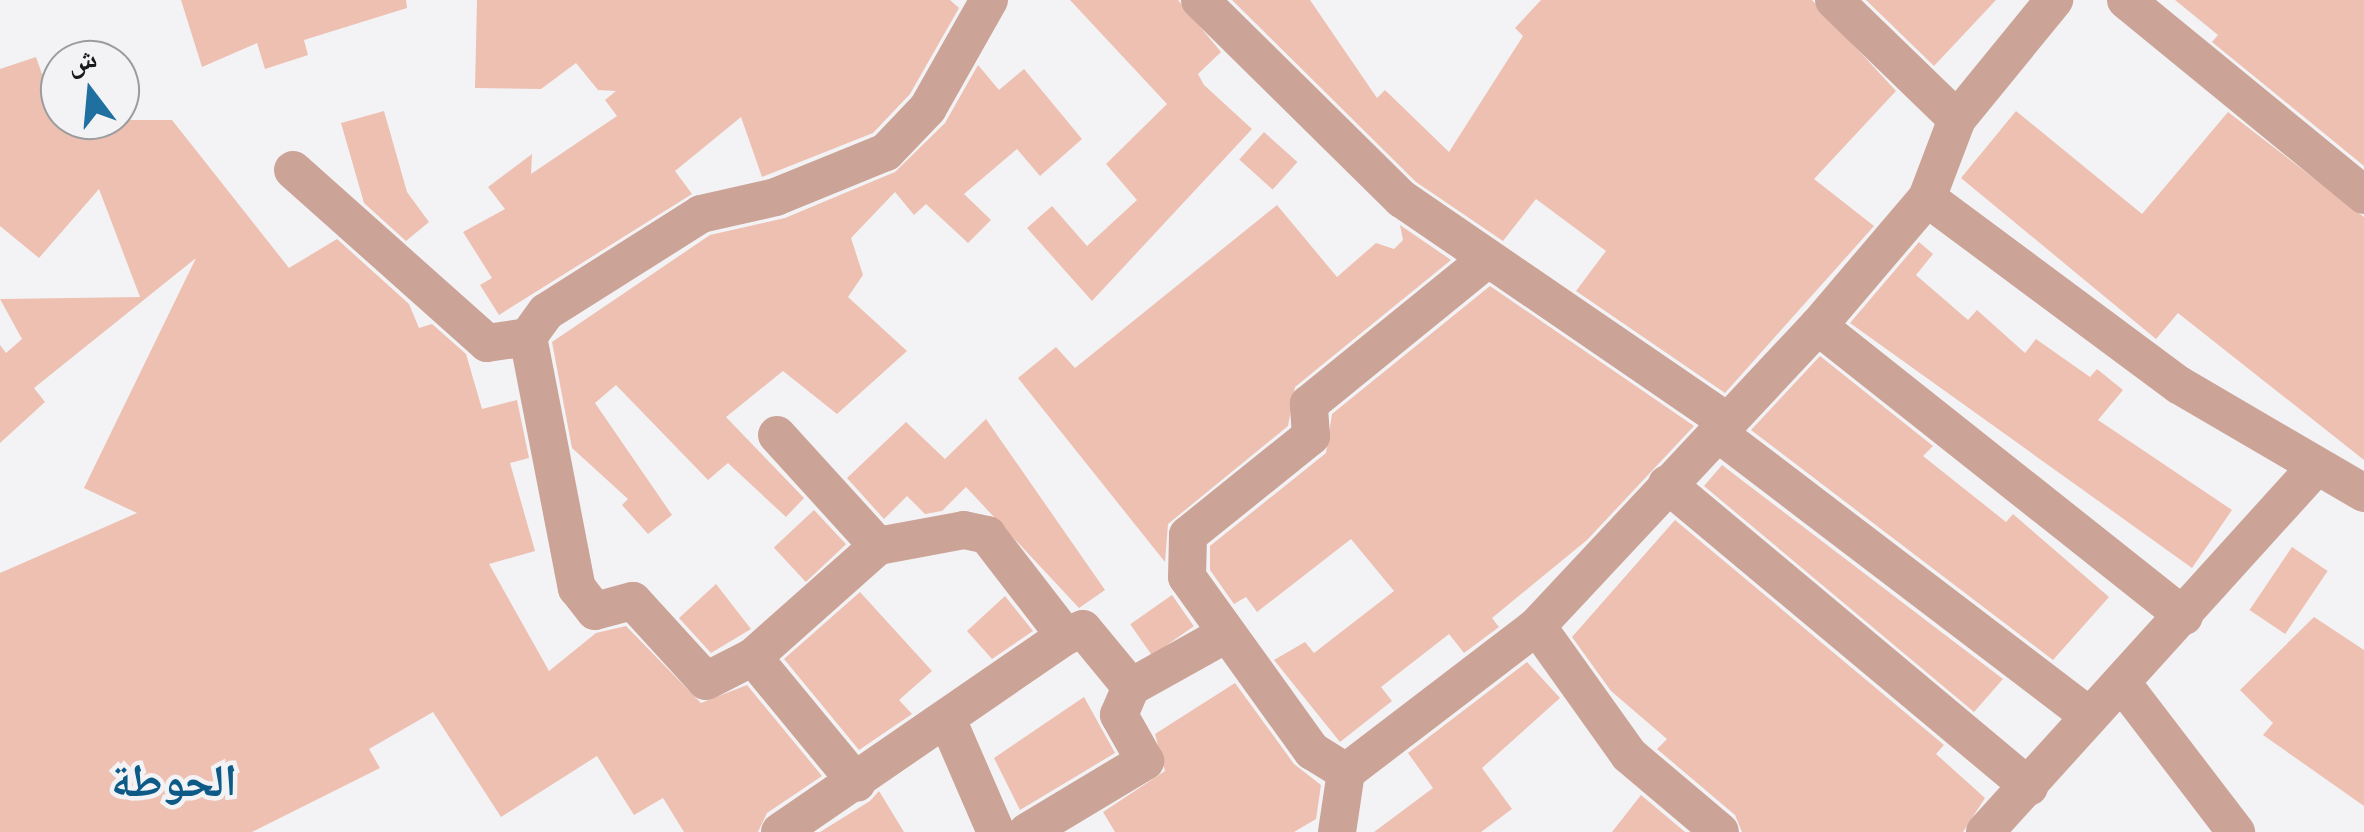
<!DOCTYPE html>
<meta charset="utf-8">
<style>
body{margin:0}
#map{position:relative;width:2364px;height:832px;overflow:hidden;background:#f3f3f6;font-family:Overpass,"Noto Naskh Arabic",sans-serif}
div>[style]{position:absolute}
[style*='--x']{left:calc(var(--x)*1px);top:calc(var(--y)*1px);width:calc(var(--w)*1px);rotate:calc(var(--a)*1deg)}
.building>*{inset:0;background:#edc0b1;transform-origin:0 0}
.street>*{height:38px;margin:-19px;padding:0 19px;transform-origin:19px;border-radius:19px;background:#cca397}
span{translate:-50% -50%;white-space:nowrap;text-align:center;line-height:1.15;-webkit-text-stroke:9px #f3f3f6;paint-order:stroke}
.district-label{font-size:45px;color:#0e5a87;font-weight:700}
.north{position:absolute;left:40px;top:40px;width:100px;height:100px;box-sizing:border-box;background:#f3f3f6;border:2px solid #9b9c9e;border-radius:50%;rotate:344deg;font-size:28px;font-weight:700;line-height:40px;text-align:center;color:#181919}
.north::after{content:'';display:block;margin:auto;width:35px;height:45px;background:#206fa1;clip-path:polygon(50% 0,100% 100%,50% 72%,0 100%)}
</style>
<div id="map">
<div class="building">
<i style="clip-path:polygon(181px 0,406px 0,407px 8px,304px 40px,308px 55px,265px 69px,257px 43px,202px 67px)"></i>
<i style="clip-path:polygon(477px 0,950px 0,959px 8px,910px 94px,873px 133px,762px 177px,741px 117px,675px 171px,692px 194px,499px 315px,480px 285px,492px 278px,463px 232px,505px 209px,488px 187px,532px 154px,531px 174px,617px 116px,605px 100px,616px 91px,598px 90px,576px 63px,541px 89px,475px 88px)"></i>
<i style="clip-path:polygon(1070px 0,1178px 0,1221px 52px,1198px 74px,1204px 85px,1252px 129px,1092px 301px,1027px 228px,1052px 206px,1087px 246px,1137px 200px,1106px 164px,1167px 104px)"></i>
<i style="clip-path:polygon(1232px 0,1310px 0,1377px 98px,1385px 90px,1449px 152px,1523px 36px,1515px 28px,1541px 0,1812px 0,1896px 91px,1814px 179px,1874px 226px,1725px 393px,1576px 291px,1606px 251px,1536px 199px,1503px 241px,1416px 182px)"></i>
<i style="clip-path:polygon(1866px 0,1996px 0,1934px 66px)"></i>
<i style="clip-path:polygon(2175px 0,2364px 0,2364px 166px,2212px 42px,2218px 35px)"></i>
<i style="clip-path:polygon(36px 57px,42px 74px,60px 68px,60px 120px,172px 120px,289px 268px,337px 239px,409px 304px,419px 328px,432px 324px,466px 354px,482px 409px,517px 400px,529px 458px,510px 463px,535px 551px,489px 564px,549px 671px,596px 633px,626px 626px,701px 703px,747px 685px,822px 776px,767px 813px,758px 832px,684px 832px,663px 798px,634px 815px,597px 756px,501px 817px,433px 712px,369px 749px,380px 768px,252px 832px,0 832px,0 573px,137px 513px,84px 488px,196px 258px,34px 388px,45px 402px,0 443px,0 345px,6px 353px,22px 339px,0 299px,140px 297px,99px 189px,39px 258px,0 226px,0 69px)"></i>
<i style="clip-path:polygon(978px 65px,999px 90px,1024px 69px,1082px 139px,1040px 176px,1017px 149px,964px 194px,991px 220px,968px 243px,926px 204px,914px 215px,895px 192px,851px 238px,863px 275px,848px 297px,907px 351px,837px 414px,783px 371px,726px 417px,804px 498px,786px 517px,728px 463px,708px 480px,616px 385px,595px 403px,672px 515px,648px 534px,622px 505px,628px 499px,572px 448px,552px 342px,710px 235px,785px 218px,895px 172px,945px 123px)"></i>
<i style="clip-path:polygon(384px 111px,407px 192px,429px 222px,406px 241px,364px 203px,341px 123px)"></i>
<i style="clip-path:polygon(2016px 111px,2142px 214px,2228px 112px,2364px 217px,2364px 460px,2178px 313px,2156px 339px,1961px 178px)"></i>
<i style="left:1264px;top:132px;width:45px;height:37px;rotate:42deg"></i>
<i style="clip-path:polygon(1277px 205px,1337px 277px,1376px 243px,1394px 249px,1403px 240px,1400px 225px,1451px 260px,1295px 387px,1288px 426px,1168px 524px,1165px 562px,1018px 378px,1056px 347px,1075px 368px)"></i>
<i style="clip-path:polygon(1919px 242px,1933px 254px,1916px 275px,1968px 320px,1977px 310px,2025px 353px,2036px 339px,2090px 377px,2097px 369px,2123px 390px,2098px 420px,2232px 510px,2192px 568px,1850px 323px)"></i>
<i style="clip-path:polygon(1490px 286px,1694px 426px,1587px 540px,1492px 618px,1499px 627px,1464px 653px,1449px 634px,1381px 687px,1392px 701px,1340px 742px,1274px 660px,1305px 642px,1314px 653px,1394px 591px,1351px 539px,1257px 612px,1246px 597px,1234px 604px,1210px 570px,1210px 546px,1326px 453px,1332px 414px)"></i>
<i style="clip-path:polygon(1820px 356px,1933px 446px,1923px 456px,2006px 522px,2013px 514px,2109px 597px,2053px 660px,1751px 430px)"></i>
<i style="clip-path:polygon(986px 419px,1105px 590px,1079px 608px,966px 487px,942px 511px,925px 514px,907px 496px,884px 519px,847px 478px,906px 422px,945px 459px)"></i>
<i style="clip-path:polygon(1722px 465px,2003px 679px,1974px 712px,1704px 486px)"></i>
<i style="left:814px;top:510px;width:47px;height:55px;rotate:47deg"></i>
<i style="clip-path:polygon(1675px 520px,1944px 745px,1936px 754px,1985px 798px,1963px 832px,1742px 832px,1735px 815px,1657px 749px,1667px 739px,1611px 691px,1572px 637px)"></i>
<i style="left:2292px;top:547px;width:43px;height:76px;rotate:34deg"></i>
<i style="clip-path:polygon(716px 584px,751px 629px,711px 653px,679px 618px)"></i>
<i style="clip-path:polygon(860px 592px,932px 671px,899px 700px,912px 714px,859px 750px,784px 659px)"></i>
<i style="left:1172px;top:595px;width:38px;height:51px;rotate:55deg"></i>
<i style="clip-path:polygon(1005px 596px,1033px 631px,992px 659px,967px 631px)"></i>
<i style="clip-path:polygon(2314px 617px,2364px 650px,2364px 806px,2263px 735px,2273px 723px,2240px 690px)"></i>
<i style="clip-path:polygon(1527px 662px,1560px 698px,1482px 768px,1512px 809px,1481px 832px,1374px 832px,1433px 788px,1408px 753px)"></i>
<i style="clip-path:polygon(1235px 683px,1294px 764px,1321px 785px,1316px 819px,1294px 832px,1115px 832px,1103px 812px,1165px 771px,1155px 734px)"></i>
<i style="clip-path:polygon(1084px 697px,1115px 753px,1020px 810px,994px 758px)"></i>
<i style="clip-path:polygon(879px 791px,904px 832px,820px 832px,870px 801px)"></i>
<i style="clip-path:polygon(1641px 795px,1685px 832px,1612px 832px)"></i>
</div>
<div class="street">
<i style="--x:989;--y:0;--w:124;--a:119.5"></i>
<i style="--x:928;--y:108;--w:61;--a:133.7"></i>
<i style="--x:886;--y:152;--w:119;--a:157.8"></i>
<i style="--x:776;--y:197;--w:77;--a:167.2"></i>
<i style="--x:701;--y:214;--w:183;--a:147.7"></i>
<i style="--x:546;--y:312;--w:31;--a:126"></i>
<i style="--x:528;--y:337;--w:256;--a:79"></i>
<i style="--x:577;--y:588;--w:29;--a:52"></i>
<i style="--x:595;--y:611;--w:39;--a:-15"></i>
<i style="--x:633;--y:601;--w:108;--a:47.6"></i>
<i style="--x:706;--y:681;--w:53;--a:-27.1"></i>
<i style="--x:753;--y:657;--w:167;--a:-41.6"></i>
<i style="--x:878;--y:546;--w:87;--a:-10.5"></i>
<i style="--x:964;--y:530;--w:24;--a:12"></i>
<i style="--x:987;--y:535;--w:128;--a:52.3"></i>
<i style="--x:1065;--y:636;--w:19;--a:-21"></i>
<i style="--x:1083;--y:629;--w:75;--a:50.4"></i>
<i style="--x:1131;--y:687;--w:109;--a:-29.2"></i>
<i style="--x:1200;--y:0;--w:284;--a:44.6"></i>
<i style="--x:1402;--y:199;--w:396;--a:34.4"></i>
<i style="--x:1834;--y:0;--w:171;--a:44.1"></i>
<i style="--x:2126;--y:0;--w:308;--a:39.3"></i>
<i style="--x:293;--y:170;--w:260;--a:41.7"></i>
<i style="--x:487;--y:343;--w:41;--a:-8.3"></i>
<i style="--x:1927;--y:198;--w:314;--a:36.6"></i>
<i style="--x:2179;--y:385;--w:214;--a:30.3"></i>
<i style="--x:1818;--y:326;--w:467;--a:38.4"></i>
<i style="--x:1719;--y:434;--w:464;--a:37.3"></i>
<i style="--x:777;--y:435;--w:150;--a:47.7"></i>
<i style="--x:1667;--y:484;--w:472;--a:39.9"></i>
<i style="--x:1537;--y:626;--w:158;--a:54.5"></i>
<i style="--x:1629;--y:755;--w:119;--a:40.2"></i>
<i style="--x:753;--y:657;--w:163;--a:50.5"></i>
<i style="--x:2122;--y:683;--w:188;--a:52.6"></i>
<i style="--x:947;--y:719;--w:123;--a:66.6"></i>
<i style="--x:1346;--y:772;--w:40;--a:-148"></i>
<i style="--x:1312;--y:751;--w:214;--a:-125.7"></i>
<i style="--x:1187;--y:577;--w:42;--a:-88.6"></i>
<i style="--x:1188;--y:535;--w:158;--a:-38.8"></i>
<i style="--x:1311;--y:436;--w:32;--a:-94"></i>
<i style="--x:1309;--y:404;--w:227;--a:-39.1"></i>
<i style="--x:780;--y:832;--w:346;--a:-34.5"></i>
<i style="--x:1027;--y:832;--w:138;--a:-31"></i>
<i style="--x:1145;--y:761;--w:53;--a:-119.5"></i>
<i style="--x:1119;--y:715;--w:30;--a:-67"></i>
<i style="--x:1337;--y:832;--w:61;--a:-81.5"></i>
<i style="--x:1346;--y:772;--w:240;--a:-37.4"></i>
<i style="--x:1537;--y:626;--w:411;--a:-46.9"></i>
<i style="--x:1818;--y:326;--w:168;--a:-49.6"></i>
<i style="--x:1927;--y:198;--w:85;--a:-69.2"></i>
<i style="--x:1957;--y:119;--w:154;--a:-50.8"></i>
<i style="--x:1985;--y:832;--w:491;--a:-47.8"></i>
</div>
<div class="district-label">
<span style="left:174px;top:785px">الحوطة</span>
</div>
<div class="north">ش</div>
</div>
